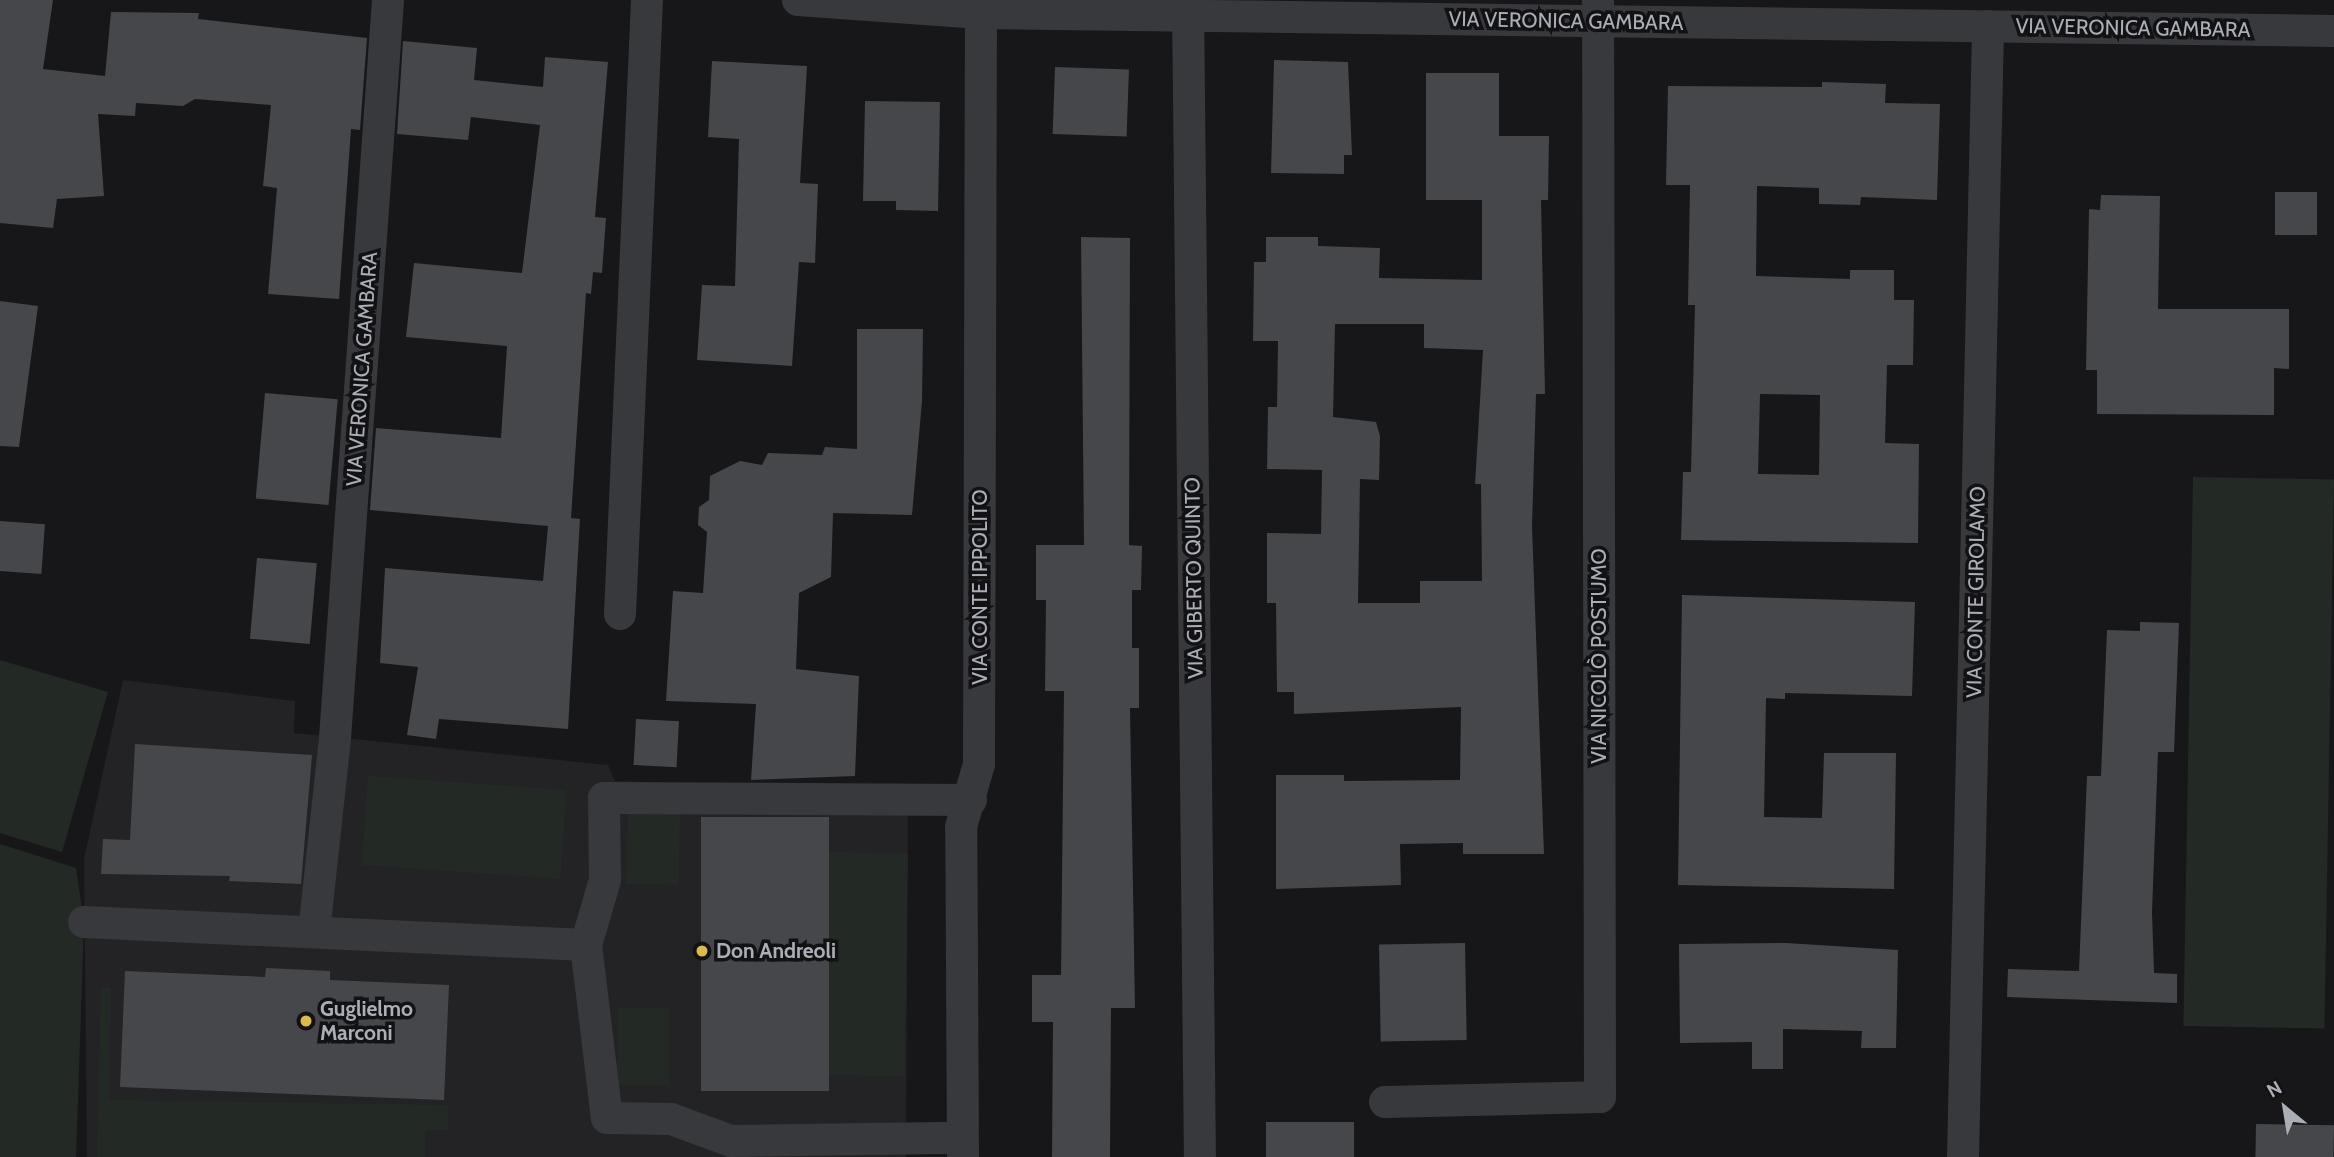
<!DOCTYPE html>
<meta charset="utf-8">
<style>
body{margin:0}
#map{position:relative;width:2334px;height:1157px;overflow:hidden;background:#171719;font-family:Cabin,sans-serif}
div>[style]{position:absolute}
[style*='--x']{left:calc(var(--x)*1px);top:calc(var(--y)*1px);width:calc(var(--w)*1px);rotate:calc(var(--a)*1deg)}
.built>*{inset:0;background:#232325}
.green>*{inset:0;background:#232a25;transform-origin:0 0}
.building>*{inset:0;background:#46474b;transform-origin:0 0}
.street>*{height:32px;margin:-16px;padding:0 16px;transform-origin:16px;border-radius:16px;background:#38393d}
.dots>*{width:19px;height:19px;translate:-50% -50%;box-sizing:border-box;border:4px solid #121214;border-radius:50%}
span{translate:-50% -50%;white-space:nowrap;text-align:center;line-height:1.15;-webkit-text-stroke:7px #121214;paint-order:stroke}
.street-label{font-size:21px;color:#abadb7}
.poi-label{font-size:21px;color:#abadb7;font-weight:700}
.left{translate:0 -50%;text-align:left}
.north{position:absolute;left:2250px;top:1073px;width:70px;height:70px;-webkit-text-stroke:5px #121214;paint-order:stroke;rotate:330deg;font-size:19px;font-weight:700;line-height:28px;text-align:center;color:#abadb7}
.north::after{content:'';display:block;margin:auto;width:24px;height:32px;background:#abadb7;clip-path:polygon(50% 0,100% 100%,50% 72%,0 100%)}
</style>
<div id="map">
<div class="built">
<i style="clip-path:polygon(123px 680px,295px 701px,294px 733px,608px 765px,615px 781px,899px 791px,908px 803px,906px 1157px,87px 1157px,84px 859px)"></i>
</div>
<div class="green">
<i style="left:2193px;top:477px;width:141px;height:549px;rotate:1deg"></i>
<i style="clip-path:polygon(0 660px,108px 692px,62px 852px,0 833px)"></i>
<i style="left:368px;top:776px;width:199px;height:89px;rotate:4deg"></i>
<i style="left:628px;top:807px;width:52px;height:77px;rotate:1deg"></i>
<i style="clip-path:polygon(0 844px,76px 868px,84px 922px,76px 1157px,0 1157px)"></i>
<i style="left:829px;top:852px;width:79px;height:223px;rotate:1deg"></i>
<i style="clip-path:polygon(101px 988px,111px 988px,109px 1100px,448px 1105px,448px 1130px,425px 1130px,425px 1157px,97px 1157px)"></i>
<i style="left:618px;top:1008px;width:51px;height:77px"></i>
</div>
<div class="building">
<i style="clip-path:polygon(0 0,53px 0,43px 69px,105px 76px,111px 12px,199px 13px,198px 19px,367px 38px,360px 130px,351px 129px,339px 299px,268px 294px,277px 188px,263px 186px,271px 105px,195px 99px,183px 106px,136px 103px,135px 116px,98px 114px,104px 196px,57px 199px,53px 228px,0 223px)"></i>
<i style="clip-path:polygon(403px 41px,477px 48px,474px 80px,543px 87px,545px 57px,608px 62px,595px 217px,606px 218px,602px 273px,593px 272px,591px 294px,586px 293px,571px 518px,580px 519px,568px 729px,439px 719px,436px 739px,407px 735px,418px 667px,380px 663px,385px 568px,543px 581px,548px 526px,370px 510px,376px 428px,501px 438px,507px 346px,406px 337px,414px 263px,522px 273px,540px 125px,471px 117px,468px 140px,397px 134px)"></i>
<i style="clip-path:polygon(1274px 60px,1348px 62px,1352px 155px,1344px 155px,1344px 174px,1271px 173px)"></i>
<i style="clip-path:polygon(712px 61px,807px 66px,800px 183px,818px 184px,815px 263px,799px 262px,792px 366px,697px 360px,702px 285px,735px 286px,739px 139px,708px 137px)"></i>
<i style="left:1055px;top:67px;width:74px;height:67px;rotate:2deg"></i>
<i style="clip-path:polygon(evenodd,1426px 73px,1499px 73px,1499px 136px,1549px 136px,1548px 200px,1541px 200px,1545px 394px,1536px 394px,1532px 526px,1544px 854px,1463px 854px,1463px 843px,1400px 844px,1401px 885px,1276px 889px,1276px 775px,1344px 775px,1344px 781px,1460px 780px,1461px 707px,1294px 714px,1294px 692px,1277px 692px,1276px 603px,1267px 603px,1267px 533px,1321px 534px,1322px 470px,1267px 469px,1268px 407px,1277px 407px,1278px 341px,1253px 341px,1254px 262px,1266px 262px,1266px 237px,1318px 237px,1318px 246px,1380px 248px,1379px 278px,1482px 280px,1482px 200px,1426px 200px,1426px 73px,1335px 324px,1424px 324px,1424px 348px,1483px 350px,1475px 484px,1481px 484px,1482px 581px,1420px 581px,1420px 603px,1358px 603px,1360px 479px,1379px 480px,1380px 436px,1376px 422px,1333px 417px,1335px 324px)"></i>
<i style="clip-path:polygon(evenodd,1822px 82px,1886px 84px,1885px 103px,1940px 104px,1937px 200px,1861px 197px,1860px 205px,1819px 204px,1819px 188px,1757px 186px,1756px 276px,1850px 279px,1850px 270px,1894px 270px,1894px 300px,1914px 300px,1913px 365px,1887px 365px,1885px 443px,1919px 444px,1918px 543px,1681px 540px,1683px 472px,1691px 472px,1695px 305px,1688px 305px,1690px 185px,1666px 185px,1668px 86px,1822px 87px,1822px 82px,1760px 394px,1820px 395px,1819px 475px,1758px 474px,1760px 394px)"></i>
<i style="clip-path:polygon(865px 101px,940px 102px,938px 211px,896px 210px,896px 201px,863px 201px)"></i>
<i style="left:2275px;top:192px;width:42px;height:43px"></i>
<i style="clip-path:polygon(2101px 195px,2160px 196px,2158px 309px,2289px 309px,2289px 369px,2274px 368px,2274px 415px,2097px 414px,2097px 370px,2086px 370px,2089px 209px,2100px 210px)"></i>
<i style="clip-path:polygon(1081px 237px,1130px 238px,1129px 545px,1142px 546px,1141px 590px,1132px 590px,1132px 648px,1139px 648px,1139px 708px,1130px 708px,1135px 1008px,1111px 1008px,1110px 1157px,1052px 1157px,1053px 1022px,1032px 1022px,1032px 975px,1061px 975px,1064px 691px,1045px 691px,1046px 600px,1036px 600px,1036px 545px,1084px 545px)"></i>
<i style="clip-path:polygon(0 301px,38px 306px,19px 447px,0 446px)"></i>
<i style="clip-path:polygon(857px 329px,923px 329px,922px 401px,912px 515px,833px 513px,831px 577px,799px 593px,796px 669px,859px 676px,855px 776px,751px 780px,756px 704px,666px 701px,673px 591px,703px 593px,707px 532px,698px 525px,699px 507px,709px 500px,710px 476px,740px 461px,762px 465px,768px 453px,822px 455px,825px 447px,857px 449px)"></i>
<i style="left:265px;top:393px;width:73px;height:106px;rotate:5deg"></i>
<i style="left:0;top:521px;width:45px;height:50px;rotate:4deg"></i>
<i style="left:257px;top:558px;width:60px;height:81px;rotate:5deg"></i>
<i style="clip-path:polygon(1682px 595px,1915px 602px,1912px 696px,1785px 693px,1785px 699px,1766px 698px,1764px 817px,1822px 818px,1824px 753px,1896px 753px,1894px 889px,1678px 885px)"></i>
<i style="clip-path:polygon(2140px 622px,2179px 623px,2174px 752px,2158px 752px,2152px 912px,2154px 973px,2177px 974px,2177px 1003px,2007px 997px,2008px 969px,2079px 971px,2087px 776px,2101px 776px,2107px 630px,2140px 631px)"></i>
<i style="left:636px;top:719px;width:43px;height:46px;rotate:3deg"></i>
<i style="clip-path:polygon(135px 744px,312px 755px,301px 884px,229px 881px,230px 876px,101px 874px,103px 839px,130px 840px)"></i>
<i style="left:701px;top:817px;width:128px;height:274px"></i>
<i style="left:1465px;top:943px;width:97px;height:86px;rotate:89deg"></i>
<i style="clip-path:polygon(1786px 943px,1898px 950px,1896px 1048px,1861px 1048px,1862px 1031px,1783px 1029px,1783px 1069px,1752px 1069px,1752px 1042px,1680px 1043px,1679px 944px)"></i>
<i style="clip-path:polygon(266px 968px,330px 971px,330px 980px,449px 985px,444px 1100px,120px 1087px,125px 971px,265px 977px)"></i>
<i style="left:1354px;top:1122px;width:35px;height:88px;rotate:90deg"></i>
<i style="left:2256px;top:1124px;width:78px;height:33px;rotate:1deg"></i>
</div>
<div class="street">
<i style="--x:798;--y:0;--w:183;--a:4.1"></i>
<i style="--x:981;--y:13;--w:1353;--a:0.76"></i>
<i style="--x:1188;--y:0;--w:1157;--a:89.41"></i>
<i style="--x:620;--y:614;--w:615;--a:-87.48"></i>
<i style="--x:84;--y:922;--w:503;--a:2.62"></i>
<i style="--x:586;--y:945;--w:174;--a:83.1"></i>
<i style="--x:607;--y:1118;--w:64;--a:0.9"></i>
<i style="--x:671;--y:1119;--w:64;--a:20.1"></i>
<i style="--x:731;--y:1141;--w:229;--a:-0.8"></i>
<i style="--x:314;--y:932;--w:195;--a:-83.8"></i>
<i style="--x:335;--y:738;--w:740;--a:-85.89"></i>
<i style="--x:586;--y:945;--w:68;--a:-73.7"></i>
<i style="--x:605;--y:880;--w:82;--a:-90.7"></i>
<i style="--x:604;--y:798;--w:367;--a:0.3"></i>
<i style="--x:1385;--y:1102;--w:215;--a:-1.3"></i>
<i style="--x:1600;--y:1097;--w:1096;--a:-90.1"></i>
<i style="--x:963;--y:1157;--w:330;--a:-90.3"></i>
<i style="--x:961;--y:827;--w:66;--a:-74.1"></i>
<i style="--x:979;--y:764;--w:751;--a:-89.85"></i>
<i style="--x:1963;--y:1157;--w:1131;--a:-88.73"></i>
</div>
<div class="dots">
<i style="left:702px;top:951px;background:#ddb84a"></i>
<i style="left:306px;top:1021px;background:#ddb84a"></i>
</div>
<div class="street-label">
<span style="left:1566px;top:21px;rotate:1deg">VIA VERONICA GAMBARA</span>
<span style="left:2133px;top:28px;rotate:1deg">VIA VERONICA GAMBARA</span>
<span style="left:362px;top:369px;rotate:-86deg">VIA VERONICA GAMBARA</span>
<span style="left:1194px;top:578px;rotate:-91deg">VIA GIBERTO QUINTO</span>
<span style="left:980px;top:587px;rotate:-90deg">VIA CONTE IPPOLITO</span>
<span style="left:1976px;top:592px;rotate:-89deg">VIA CONTE GIROLAMO</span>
<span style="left:1599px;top:656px;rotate:-90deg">VIA NICOLÒ POSTUMO</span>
</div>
<div class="poi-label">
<span class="left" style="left:716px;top:951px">Don Andreoli</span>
<span class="left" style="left:320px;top:1021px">Guglielmo<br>Marconi</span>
</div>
<div class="north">N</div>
</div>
